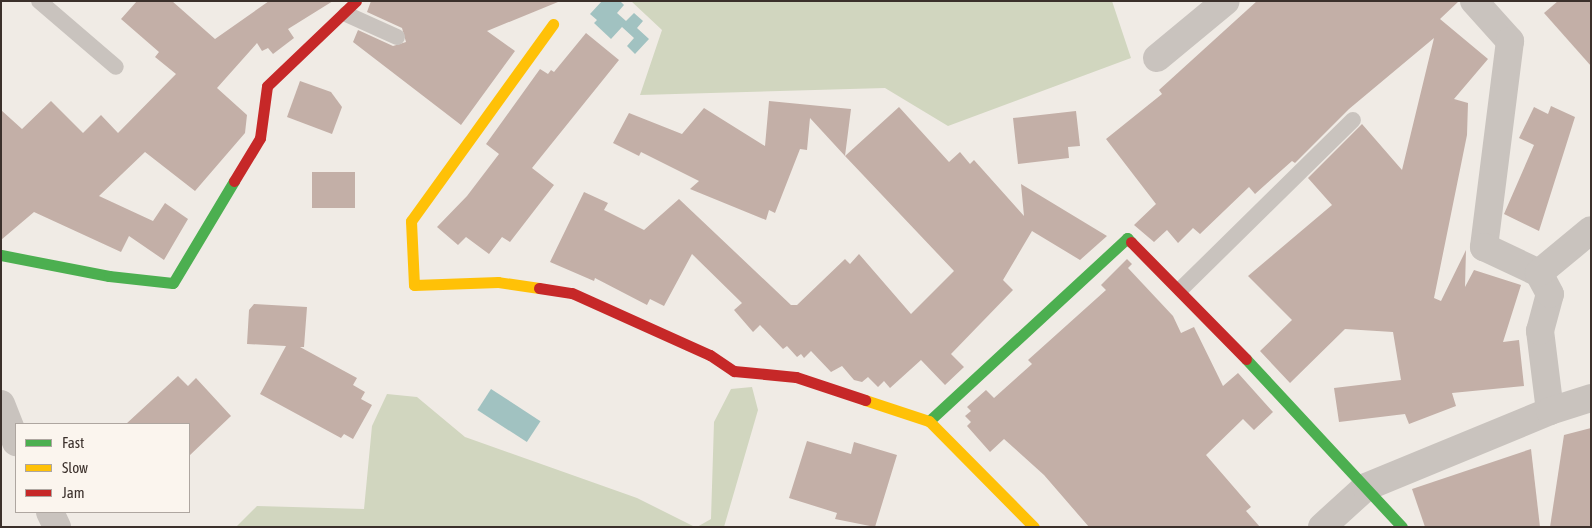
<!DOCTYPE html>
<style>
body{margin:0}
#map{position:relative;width:1592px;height:528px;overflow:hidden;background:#f0ebe5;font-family:"Asap Condensed",sans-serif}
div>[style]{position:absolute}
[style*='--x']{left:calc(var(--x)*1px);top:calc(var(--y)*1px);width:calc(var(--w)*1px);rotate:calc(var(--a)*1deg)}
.green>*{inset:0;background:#d1d6bf}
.water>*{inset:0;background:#a1c2c1;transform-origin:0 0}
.building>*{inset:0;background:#c3afa7;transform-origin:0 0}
.lane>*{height:16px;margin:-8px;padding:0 8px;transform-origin:8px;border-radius:8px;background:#c9c3be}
.street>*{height:28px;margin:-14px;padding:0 14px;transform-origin:14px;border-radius:14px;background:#c9c3be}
.fast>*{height:11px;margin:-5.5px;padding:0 5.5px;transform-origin:5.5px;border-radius:5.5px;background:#4caf50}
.slow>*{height:11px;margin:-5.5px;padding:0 5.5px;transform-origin:5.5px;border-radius:5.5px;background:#ffc107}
.jam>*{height:11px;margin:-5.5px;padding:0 5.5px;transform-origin:5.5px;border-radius:5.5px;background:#c62828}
span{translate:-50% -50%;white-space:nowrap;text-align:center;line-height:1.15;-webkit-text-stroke:4px #fbf5ee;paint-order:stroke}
.frame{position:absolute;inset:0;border:2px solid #3b302b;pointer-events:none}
.legend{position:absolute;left:15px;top:423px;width:175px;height:90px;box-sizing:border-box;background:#fbf5ee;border:1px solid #aea6a0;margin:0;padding:6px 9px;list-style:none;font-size:15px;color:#3b302b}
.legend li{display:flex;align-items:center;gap:10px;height:25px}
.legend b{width:25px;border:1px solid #aea6a0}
</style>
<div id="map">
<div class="green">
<i style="clip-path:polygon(631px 1px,1112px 1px,1131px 58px,948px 126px,885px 88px,640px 95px,662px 30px)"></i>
<i style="clip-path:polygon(752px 387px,758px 410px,724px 527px,697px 527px,711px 519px,714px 422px,731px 389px)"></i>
<i style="clip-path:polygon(387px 394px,417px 397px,465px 437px,637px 498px,695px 527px,236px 527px,257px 506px,364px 509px,372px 426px)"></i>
</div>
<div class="water">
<i style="clip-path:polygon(602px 1px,620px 1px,624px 5px,617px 13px,626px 21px,634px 13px,643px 21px,637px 28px,649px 39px,635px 54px,627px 46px,634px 38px,622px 27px,611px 39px,594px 23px,597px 20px,590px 14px)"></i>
<i style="left:491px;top:389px;width:59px;height:25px;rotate:33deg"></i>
</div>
<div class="building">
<i style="clip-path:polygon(137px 1px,172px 1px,215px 39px,269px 1px,333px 1px,288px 29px,294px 38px,273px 54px,268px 48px,262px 51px,257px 43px,217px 88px,247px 115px,245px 133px,195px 191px,145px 152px,99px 196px,153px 221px,165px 203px,188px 219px,164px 260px,129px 236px,121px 252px,34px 212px,1px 240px,1px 110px,22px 129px,51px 101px,83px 133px,101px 115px,118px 133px,176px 74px,155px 57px,159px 52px,121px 19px)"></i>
<i style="clip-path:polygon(371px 1px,558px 1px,558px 2px,487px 31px,515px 51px,461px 125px,353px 42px,358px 30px,393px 46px,406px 42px,402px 28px,367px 12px)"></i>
<i style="clip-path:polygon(1257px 1px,1459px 1px,1440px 19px,1488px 59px,1454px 99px,1468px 103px,1467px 135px,1434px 298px,1441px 301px,1466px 250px,1465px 287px,1474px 270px,1521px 285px,1503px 342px,1519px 340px,1524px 386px,1452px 393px,1456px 406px,1409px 424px,1405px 414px,1339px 422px,1334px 388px,1401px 380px,1393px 332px,1345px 329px,1290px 383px,1260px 351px,1292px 320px,1248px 276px,1332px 205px,1308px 178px,1362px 124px,1402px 170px,1434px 38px,1349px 109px,1295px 163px,1292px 161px,1255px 194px,1249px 187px,1200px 234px,1193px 228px,1178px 243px,1167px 230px,1154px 242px,1134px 225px,1156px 204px,1106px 139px,1162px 94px,1159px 90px)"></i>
<i style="clip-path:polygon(1558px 1px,1591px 1px,1591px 66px,1544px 13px)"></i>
<i style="clip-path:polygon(586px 33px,619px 60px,532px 168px,554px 185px,510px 242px,502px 237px,489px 254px,466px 237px,458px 245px,437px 227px,467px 196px,499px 154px,486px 144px,540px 69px,548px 74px,551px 70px,554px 72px)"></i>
<i style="clip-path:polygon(300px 81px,331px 92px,342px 107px,332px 134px,287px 117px)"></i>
<i style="clip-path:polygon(769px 101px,851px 109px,845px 156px,810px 118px,807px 150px,800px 149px,775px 213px,769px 210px,766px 220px,690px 189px,699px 181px,641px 152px,639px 156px,613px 143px,629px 113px,682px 134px,704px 108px,765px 146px)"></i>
<i style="clip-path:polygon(1551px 106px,1575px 117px,1539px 231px,1504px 214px,1534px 145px,1519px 138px,1534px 107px,1548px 114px)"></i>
<i style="clip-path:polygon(899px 107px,949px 162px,960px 152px,970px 164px,974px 160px,1024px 216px,1021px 184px,1107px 236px,1080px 260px,1032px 231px,1003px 280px,1013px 290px,951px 354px,964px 367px,945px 385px,921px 360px,890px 388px,884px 381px,878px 387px,868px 377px,862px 382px,854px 380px,842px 366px,831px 372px,811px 351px,804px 358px,801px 354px,797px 357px,787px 346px,783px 349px,760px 325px,753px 332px,734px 310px,742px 303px,692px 254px,664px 306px,650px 299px,647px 305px,595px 278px,594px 281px,550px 262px,584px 192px,608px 203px,604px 210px,644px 230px,679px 199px,791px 305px,797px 305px,845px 259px,850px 264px,859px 254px,911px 314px,954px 271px,845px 156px)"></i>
<i style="clip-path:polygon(1076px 111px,1080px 146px,1068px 147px,1069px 158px,1018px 164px,1013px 118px)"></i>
<i style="left:312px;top:172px;width:43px;height:36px"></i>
<i style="clip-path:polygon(1127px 259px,1132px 264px,1128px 268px,1173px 316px,1181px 333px,1194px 327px,1223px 386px,1238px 373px,1273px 412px,1254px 430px,1243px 419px,1206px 455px,1251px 507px,1246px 511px,1260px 527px,1089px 527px,1044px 475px,1004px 439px,990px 452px,967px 426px,971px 422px,965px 416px,971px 411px,967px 407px,986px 390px,994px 398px,1032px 364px,1028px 360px,1106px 290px,1101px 285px)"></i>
<i style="clip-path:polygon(254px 304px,307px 307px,304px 347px,300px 347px,357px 378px,353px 385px,365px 392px,361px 399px,372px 405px,353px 439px,344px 434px,341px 438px,260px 394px,286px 346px,247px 344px,249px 310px)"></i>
<i style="clip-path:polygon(178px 376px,188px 386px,196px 378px,231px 416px,189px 456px,189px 424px,126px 424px)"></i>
<i style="clip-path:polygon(1591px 428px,1591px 527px,1550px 527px,1564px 435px)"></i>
<i style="clip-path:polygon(807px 441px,851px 454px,854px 442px,897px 455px,875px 527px,835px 519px,837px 513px,789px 498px)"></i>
<i style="clip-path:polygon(1531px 449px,1540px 527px,1425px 527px,1412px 489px)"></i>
</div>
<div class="lane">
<i style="--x:39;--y:1;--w:101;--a:40.6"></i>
<i style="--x:346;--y:14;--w:56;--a:24.3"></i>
<i style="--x:1181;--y:289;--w:241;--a:-44.5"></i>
</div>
<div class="street">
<i style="--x:1474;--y:1;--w:54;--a:48"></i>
<i style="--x:1510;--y:41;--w:208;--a:97.2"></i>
<i style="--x:1484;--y:247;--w:61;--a:25.3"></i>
<i style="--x:1157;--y:58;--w:89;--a:-39.6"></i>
<i style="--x:1;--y:404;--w:41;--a:68.5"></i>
<i style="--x:1550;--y:411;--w:81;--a:-97.1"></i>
<i style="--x:1540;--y:331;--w:38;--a:-75"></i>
<i style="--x:1550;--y:294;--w:24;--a:-118"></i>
<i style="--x:1539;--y:273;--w:67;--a:-39.6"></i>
<i style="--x:50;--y:512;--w:17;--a:65"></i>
<i style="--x:1322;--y:527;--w:59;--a:-42.3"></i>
<i style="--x:1366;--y:487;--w:199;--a:-22.4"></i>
<i style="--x:1550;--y:411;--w:43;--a:-17.6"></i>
</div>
<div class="fast">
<i style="--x:1;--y:255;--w:110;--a:11"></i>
<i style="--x:109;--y:276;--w:64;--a:6.2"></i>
<i style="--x:173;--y:283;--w:119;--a:-59.1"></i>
<i style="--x:1246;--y:359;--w:229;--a:47.1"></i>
<i style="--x:929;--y:421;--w:270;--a:-42.7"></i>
<i style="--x:1127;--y:238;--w:6;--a:45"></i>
</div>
<div class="slow">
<i style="--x:539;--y:288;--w:41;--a:-171.7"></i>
<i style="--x:498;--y:282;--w:84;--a:178"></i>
<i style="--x:414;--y:285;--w:64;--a:-92.7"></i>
<i style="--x:411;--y:221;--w:243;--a:-54.2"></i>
<i style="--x:865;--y:400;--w:67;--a:18.2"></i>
<i style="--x:929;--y:421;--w:149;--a:45.3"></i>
</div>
<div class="jam">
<i style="--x:234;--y:181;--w:50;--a:-58.8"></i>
<i style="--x:260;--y:138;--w:52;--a:-82.3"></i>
<i style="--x:267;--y:86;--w:123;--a:-43.7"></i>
<i style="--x:1131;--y:242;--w:164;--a:45.5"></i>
<i style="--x:539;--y:288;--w:33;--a:9"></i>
<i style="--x:572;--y:293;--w:151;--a:24.2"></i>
<i style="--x:710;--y:355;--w:29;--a:34"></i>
<i style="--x:734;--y:371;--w:62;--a:5.5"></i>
<i style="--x:796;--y:377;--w:73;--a:18.4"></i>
</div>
<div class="frame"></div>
<ul class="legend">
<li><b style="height:6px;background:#4caf50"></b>Fast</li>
<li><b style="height:6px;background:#ffc107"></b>Slow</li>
<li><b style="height:6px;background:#c62828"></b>Jam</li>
</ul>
</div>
